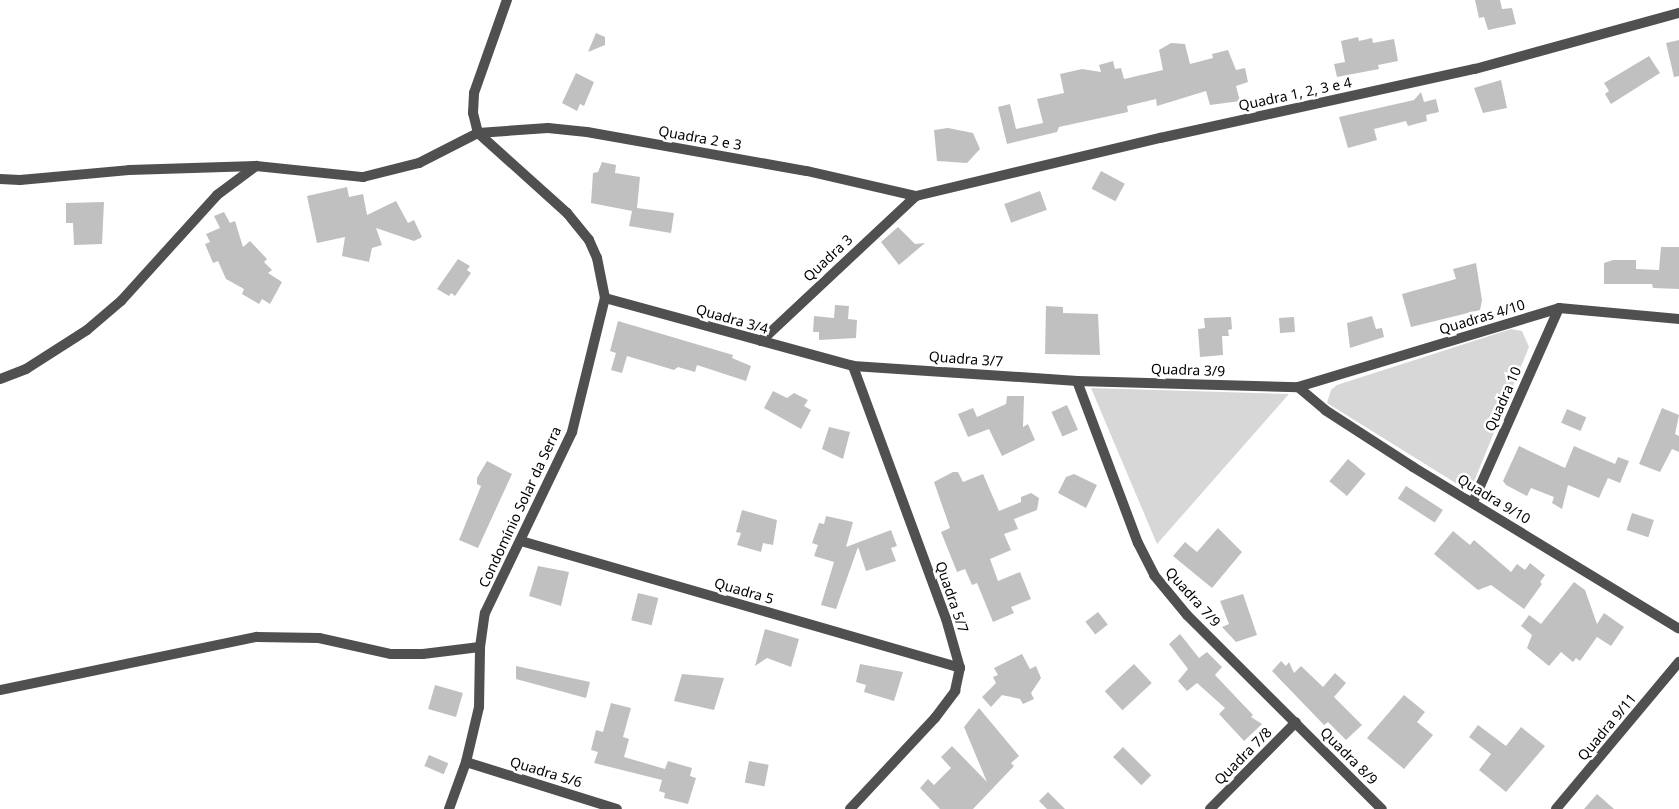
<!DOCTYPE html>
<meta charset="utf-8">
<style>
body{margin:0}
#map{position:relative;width:1679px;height:809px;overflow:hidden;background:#fff;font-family:"Noto Sans",sans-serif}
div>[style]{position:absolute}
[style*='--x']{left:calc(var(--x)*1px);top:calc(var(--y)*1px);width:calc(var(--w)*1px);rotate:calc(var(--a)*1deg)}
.green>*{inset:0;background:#d7d7d7}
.building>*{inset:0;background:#c0c0c0;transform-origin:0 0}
.minor>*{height:10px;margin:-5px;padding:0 5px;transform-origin:5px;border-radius:5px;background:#505050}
span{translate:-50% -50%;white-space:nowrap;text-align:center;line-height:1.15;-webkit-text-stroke:5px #fff;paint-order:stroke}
.street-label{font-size:14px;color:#000}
</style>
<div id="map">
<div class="green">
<i style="clip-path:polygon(1511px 329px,1522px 331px,1529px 347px,1473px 484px,1468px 487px,1462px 487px,1327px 403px,1331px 390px,1337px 385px)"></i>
<i style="clip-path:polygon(1091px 388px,1289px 394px,1157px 544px)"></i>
</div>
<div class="building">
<i style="clip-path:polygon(1475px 0,1500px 0,1502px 9px,1512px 8px,1516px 24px,1488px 30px,1484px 17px,1479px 18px)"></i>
<i style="clip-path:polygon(596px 33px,605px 37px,605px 45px,588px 52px)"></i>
<i style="clip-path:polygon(1358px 37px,1359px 41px,1372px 38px,1373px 43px,1394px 39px,1398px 61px,1378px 65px,1379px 69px,1337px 77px,1334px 64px,1345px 62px,1341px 41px)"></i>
<i style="clip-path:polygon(1679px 40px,1679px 76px,1674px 77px,1666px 43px)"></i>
<i style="clip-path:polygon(1171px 43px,1185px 44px,1190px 64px,1213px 58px,1212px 54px,1228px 50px,1236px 70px,1245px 68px,1248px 82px,1236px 86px,1240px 101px,1210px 105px,1206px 91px,1157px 106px,1156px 99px,1127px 106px,1128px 112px,1059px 127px,1057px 132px,1007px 144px,998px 107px,1010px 104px,1016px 129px,1043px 123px,1037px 99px,1064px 93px,1060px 74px,1082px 69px,1101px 72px,1099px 65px,1113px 61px,1115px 69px,1121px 68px,1124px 79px,1163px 70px,1159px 50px)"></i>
<i style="clip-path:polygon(1649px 56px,1660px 73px,1611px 104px,1605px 94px,1609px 91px,1604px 83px)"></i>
<i style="clip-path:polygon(576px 73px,594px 82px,584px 106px,580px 104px,577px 111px,562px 103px)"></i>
<i style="clip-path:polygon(1501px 80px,1507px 108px,1483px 113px,1474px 88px)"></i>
<i style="clip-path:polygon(1421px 92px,1424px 102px,1436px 99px,1439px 112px,1426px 115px,1427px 121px,1408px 126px,1406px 121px,1374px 129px,1377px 140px,1348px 148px,1339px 117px,1414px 100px)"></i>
<i style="clip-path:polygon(948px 128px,973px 133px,980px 149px,967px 163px,937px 161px,934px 130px)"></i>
<i style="clip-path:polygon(602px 162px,616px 165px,615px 173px,640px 177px,637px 208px,674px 213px,671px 233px,629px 226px,632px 211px,591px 203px,593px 173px,598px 172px)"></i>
<i style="left:1101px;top:171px;width:27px;height:20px;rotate:28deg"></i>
<i style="clip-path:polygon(347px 187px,349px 197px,363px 194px,367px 215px,396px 201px,408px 223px,414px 220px,422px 237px,414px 241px,376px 228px,382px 245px,372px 248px,369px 262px,342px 256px,345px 237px,317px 243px,307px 196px)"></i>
<i style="left:1040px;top:191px;width:20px;height:38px;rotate:70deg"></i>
<i style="clip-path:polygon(104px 202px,102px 244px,74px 245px,73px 223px,66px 223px,66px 203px)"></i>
<i style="clip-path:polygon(224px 212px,230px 223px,235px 221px,243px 247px,250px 241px,267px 259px,264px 262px,272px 270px,268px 273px,282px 282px,270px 304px,262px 299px,259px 304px,242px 294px,244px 289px,226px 279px,218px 261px,213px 263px,205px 244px,210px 242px,206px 234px,220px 228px,214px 216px)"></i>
<i style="clip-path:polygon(898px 227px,915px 244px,925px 243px,899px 265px,881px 242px)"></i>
<i style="clip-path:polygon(1661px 247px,1679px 247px,1679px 289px,1653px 288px,1652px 284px,1604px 284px,1604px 263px,1613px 260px,1636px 260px,1636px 269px,1659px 270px)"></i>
<i style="clip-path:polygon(458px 259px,470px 266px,467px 270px,471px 273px,455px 296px,451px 293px,449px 296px,437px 289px)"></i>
<i style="clip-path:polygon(1476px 263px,1482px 300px,1480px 310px,1411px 327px,1402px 294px,1456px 279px,1453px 269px)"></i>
<i style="clip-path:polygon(835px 305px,849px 306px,848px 319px,857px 320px,856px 338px,819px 340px,819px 332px,813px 332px,814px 316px,834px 318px)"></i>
<i style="clip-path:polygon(1046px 306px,1063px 307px,1063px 313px,1098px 314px,1100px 355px,1045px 354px)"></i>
<i style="clip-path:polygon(1372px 316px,1376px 329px,1382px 328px,1384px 337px,1350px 348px,1347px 323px)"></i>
<i style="clip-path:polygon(1231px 317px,1232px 329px,1228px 330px,1229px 336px,1222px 336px,1223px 355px,1200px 357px,1198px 329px,1205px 328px,1204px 318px)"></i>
<i style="left:1294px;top:317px;width:15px;height:15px;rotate:86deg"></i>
<i style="clip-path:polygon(618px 321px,733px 355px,732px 358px,751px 366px,746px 381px,697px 365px,695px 372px,678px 367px,674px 370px,627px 356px,622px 373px,611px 370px,616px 353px,610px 351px)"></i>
<i style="clip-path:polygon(773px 391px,787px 398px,794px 393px,808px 400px,804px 406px,811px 410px,801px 429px,764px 408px)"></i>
<i style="clip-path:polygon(1007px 396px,1024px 396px,1023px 427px,1028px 424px,1035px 440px,1002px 456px,989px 429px,968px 437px,958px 414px,973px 408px,977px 417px,1006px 404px)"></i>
<i style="left:1067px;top:405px;width:27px;height:17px;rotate:66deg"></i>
<i style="clip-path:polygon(1662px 408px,1679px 415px,1675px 434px,1679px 436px,1679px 452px,1672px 449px,1660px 472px,1639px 464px)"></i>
<i style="left:1567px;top:409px;width:21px;height:15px;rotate:23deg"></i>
<i style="clip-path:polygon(829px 427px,850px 432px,843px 459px,822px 449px)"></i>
<i style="clip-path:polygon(1519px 446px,1565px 468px,1574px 446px,1615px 464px,1618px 457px,1629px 461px,1620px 483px,1608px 478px,1599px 498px,1568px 485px,1562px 509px,1552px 503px,1554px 497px,1531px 488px,1527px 496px,1506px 485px,1503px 481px)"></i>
<i style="left:1348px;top:459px;width:23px;height:29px;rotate:40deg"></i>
<i style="clip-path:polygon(487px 461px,512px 474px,478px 548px,459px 540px,481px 486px,477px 484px,477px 478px)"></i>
<i style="clip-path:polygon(953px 472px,958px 472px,963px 482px,983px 474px,999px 511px,1021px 502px,1021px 497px,1031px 493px,1039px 498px,1037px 510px,1014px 519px,1018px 529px,1004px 534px,1011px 550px,990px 559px,998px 581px,1020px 572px,1031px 599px,1011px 607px,1014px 613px,993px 622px,977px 583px,972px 585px,965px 569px,957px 572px,941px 532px,950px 528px,934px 482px)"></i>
<i style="clip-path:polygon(1074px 474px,1097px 485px,1086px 508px,1058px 493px,1066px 477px)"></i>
<i style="left:1406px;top:486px;width:44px;height:15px;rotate:33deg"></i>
<i style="clip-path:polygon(742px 510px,777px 520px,773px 545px,763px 543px,761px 552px,737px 545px,741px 533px,736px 532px)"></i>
<i style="left:1632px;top:513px;width:23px;height:18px;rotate:18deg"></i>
<i style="clip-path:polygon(826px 516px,853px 522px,846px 547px,891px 530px,897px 546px,891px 548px,896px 561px,866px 571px,858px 547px,836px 609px,821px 605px,834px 562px,814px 556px,818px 545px,812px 543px,819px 523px,824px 524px)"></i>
<i style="clip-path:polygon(1218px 528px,1242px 552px,1212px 588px,1173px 556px,1185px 542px,1197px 552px)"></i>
<i style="clip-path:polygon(1453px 531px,1470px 545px,1474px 540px,1511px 572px,1517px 564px,1525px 570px,1530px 563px,1545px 575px,1540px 582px,1542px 584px,1524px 609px,1491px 585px,1478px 590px,1434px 554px)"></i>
<i style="clip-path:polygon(538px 566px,569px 572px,561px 606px,529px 596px)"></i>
<i style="clip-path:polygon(1574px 582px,1585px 590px,1597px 624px,1604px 613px,1624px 627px,1611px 646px,1597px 637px,1580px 661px,1576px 658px,1573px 662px,1561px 652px,1549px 666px,1527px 648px,1532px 635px,1521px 626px,1529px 615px,1541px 624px)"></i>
<i style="left:638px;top:593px;width:21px;height:28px;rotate:14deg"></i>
<i style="clip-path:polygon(1243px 594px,1257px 635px,1236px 642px,1222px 627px,1229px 624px,1220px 601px)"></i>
<i style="left:1098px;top:612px;width:16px;height:16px;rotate:52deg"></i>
<i style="clip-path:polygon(765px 629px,799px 639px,791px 667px,767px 658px,755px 666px)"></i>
<i style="clip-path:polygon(1180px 634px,1199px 658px,1207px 652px,1222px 667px,1215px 675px,1253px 715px,1251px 717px,1262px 724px,1244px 741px,1219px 714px,1225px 708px,1197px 683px,1187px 691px,1178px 681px,1188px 669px,1169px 644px)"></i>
<i style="clip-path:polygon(1022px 654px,1030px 669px,1036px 666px,1041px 678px,1031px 693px,1034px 699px,1023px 704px,1020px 699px,1002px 695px,991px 707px,982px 697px,996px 683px,993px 677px,998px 675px,994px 668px)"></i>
<i style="clip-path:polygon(1281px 661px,1286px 666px,1289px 662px,1294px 673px,1301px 666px,1323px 687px,1335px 673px,1346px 683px,1334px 697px,1362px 725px,1346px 740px,1328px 722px,1324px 725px,1272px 671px)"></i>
<i style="clip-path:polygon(860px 664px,903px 672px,894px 701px,864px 692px,866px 685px,856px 682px)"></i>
<i style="left:1134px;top:664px;width:26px;height:40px;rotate:47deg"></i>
<i style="clip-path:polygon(516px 666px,590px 682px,586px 698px,516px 679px)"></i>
<i style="clip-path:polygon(682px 674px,724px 678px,714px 710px,674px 701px)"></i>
<i style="left:435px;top:685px;width:29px;height:25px;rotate:16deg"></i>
<i style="clip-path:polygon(1404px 695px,1425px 712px,1417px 722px,1433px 735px,1404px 769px,1367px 738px)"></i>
<i style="clip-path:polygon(611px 703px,631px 708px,623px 737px,629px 739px,624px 757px,665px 769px,668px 761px,692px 768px,690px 776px,696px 778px,688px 804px,664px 798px,665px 793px,659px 791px,662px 780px,594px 763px,598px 752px,591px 750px,596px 730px,603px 732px)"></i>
<i style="clip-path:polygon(979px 708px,1019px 756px,1011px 763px,1014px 766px,973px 809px,940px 809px,920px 788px,928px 779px,934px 785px,951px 768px,941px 757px,952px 746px,987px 782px,964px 727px)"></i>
<i style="clip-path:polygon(1478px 725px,1506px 746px,1521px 727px,1545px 746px,1506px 792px,1479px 770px,1491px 754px,1469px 737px)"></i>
<i style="left:1123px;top:747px;width:40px;height:14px;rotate:45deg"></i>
<i style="left:429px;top:755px;width:21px;height:12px;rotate:23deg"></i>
<i style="left:749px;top:761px;width:20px;height:22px;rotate:11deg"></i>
<i style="clip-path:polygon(1048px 792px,1065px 809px,1047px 809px,1039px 801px)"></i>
<i style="clip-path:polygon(1597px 794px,1614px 809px,1584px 809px)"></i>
</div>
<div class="minor">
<i style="--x:0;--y:179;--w:20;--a:3"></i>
<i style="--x:20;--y:180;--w:109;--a:-5.2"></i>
<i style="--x:129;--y:170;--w:127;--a:-1.8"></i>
<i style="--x:605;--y:298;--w:257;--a:15.3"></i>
<i style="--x:853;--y:366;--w:225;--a:3.8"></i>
<i style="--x:1077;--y:381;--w:221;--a:1.6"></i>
<i style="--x:1298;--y:387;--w:273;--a:-16.8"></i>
<i style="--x:1559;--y:308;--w:121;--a:5.2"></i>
<i style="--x:761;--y:341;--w:212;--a:-43.1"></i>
<i style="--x:0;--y:379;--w:28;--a:-21"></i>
<i style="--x:26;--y:369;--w:72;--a:-32.6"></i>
<i style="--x:87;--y:330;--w:45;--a:-40.5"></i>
<i style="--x:121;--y:301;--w:143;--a:-47.8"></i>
<i style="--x:217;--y:195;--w:49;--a:-36.6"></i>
<i style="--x:256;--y:166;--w:108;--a:5.9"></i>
<i style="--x:363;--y:177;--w:58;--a:-14"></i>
<i style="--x:419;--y:163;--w:66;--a:-27"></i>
<i style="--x:478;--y:133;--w:70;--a:-4.1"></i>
<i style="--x:548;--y:128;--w:39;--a:6"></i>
<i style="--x:587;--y:132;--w:223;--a:10.1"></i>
<i style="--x:807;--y:171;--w:112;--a:12.9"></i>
<i style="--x:916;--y:196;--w:251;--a:-13.4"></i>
<i style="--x:1160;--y:138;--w:322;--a:-12.4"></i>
<i style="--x:1475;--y:69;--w:212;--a:-15.4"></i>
<i style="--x:1077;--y:381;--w:173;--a:69.4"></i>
<i style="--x:1138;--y:543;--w:36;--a:63"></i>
<i style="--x:1154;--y:575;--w:52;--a:50.5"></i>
<i style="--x:1187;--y:615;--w:275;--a:44.9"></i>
<i style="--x:1298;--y:387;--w:35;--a:40"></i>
<i style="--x:1325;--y:410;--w:105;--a:32.9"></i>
<i style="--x:1413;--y:467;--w:311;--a:31.3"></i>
<i style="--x:1473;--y:502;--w:212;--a:-66.1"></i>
<i style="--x:521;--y:541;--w:457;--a:16.1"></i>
<i style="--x:0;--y:690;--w:262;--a:-11.7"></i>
<i style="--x:257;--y:637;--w:62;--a:0.9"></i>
<i style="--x:319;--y:638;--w:74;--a:12.5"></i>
<i style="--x:391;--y:654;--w:32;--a:0"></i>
<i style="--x:423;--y:654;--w:57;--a:-7"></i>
<i style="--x:466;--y:762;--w:158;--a:17.3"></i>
<i style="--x:449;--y:809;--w:50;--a:-70.1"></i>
<i style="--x:466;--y:762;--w:57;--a:-76.7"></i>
<i style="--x:479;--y:707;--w:60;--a:-89"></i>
<i style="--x:480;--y:647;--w:34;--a:-82"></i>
<i style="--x:485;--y:613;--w:201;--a:-64.3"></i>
<i style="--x:572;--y:432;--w:138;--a:-76.2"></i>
<i style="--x:605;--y:298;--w:41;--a:-101.3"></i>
<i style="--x:597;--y:258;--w:20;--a:-114"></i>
<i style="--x:589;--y:240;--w:35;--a:-129"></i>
<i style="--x:567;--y:213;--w:120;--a:-138"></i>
<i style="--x:478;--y:133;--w:21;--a:-104"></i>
<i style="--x:473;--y:113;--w:20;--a:-87"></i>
<i style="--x:474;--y:93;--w:99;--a:-70.5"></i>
<i style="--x:850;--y:809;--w:125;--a:-47"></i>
<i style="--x:935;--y:718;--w:34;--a:-53"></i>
<i style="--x:955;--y:691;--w:24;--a:-78"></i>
<i style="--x:960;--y:668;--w:51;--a:-105.9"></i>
<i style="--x:946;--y:619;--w:270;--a:-110.2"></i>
<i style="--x:1210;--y:809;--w:122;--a:-45.3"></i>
<i style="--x:1556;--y:809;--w:192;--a:-50.1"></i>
</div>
<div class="street-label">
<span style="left:1295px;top:94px;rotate:-12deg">Quadra 1, 2, 3 e 4</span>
<span style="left:700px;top:138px;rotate:10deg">Quadra 2 e 3</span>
<span style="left:828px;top:258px;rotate:-43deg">Quadra 3</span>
<span style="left:1482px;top:317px;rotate:-17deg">Quadras 4/10</span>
<span style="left:732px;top:319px;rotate:16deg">Quadra 3/4</span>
<span style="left:966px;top:359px;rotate:4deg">Quadra 3/7</span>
<span style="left:1188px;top:370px;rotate:2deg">Quadra 3/9</span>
<span style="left:1503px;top:399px;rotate:-66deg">Quadra 10</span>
<span style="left:1494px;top:499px;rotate:31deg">Quadra 9/10</span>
<span style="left:520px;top:507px;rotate:-65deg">Condomínio Solar da Serra</span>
<span style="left:744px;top:591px;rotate:16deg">Quadra 5</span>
<span style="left:952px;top:597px;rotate:71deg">Quadra 5/7</span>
<span style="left:1193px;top:597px;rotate:48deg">Quadra 7/9</span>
<span style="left:1607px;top:727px;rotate:-50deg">Quadra 9/11</span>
<span style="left:1243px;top:756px;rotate:-45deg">Quadra 7/8</span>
<span style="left:1349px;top:756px;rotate:45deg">Quadra 8/9</span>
<span style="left:546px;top:772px;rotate:17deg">Quadra 5/6</span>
</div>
</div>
